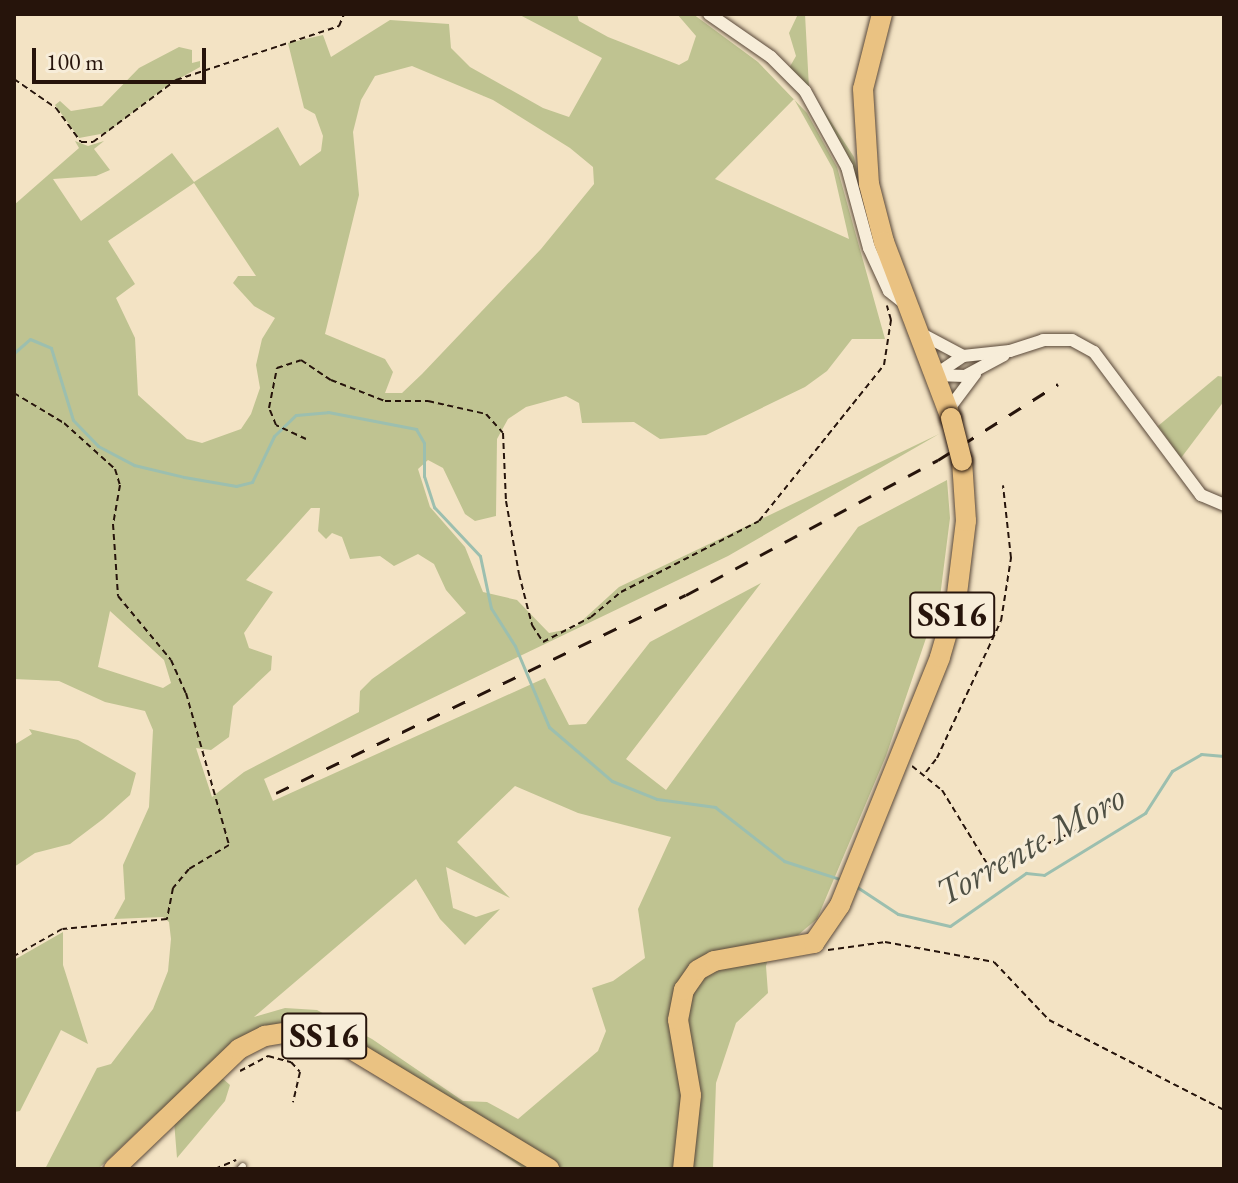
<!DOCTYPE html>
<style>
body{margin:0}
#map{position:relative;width:1238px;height:1183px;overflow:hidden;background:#f3e3c4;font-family:"EB Garamond",serif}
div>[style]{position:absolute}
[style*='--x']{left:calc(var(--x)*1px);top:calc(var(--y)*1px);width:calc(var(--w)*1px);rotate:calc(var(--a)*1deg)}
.green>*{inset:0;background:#bfc391}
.stream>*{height:3px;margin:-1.5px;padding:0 1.5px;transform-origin:1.5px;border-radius:1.5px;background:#9cbfaf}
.path>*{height:2px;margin-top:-1px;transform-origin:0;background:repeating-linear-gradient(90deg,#26140b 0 6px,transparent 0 10px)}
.roads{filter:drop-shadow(0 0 2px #594839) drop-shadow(0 0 2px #594839)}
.lane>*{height:6px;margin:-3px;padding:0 3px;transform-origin:3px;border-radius:3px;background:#f7edd9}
.street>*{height:12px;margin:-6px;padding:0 6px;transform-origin:6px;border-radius:6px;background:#f7edd9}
.primary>*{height:20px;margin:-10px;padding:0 10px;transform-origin:10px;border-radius:10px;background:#eac282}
.rail>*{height:3px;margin-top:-1.5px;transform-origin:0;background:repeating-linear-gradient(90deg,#26140b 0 14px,transparent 0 28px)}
.bridges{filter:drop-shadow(0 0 2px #26140b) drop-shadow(0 0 2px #26140b)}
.primary-bridge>*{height:20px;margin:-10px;padding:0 10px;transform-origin:10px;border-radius:10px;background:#eac282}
span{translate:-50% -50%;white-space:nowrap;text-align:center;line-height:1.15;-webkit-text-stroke:6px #f7edd9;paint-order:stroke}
.shield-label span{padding:2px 6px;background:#f7edd9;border:2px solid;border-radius:6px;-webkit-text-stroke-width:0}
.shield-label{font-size:34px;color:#26140b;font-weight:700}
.water-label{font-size:38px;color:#4f5044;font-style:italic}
.frame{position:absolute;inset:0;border:16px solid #26140b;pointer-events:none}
.scale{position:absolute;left:32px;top:48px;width:174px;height:36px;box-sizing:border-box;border:4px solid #26140b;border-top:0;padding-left:10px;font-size:24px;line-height:28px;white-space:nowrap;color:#26140b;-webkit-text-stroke:6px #f7edd9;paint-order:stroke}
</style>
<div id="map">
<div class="green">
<i style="clip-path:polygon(evenodd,518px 14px,577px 14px,579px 21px,608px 37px,679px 65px,688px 60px,696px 36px,677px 14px,693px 14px,758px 62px,807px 113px,837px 167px,885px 339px,852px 339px,827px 371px,805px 387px,706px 435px,660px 439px,634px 422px,582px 423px,579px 403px,566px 396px,526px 407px,508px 419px,497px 439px,496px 516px,475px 521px,465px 514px,443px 468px,428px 460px,418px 469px,430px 507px,465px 547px,483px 592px,517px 600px,549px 633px,574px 628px,619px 587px,939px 434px,728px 556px,264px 779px,273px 801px,545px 678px,569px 725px,586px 724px,650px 642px,761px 583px,626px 759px,666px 790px,858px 527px,947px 480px,950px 518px,940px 597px,886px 756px,817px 919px,798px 935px,774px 939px,766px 966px,768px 993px,736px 1023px,716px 1083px,713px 1169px,524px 1169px,443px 1112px,328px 1046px,282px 1042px,258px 1046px,221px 1077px,230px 1085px,225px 1101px,177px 1158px,174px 1121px,156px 1114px,98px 1169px,45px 1169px,97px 1068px,111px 1064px,153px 1009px,168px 971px,171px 939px,169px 922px,163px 917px,114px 919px,125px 899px,123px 865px,149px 807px,153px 730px,145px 711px,105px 702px,59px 681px,14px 679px,14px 205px,79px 148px,75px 141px,88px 146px,104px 141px,94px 149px,110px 170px,96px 176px,53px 179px,81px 221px,172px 153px,194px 182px,278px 127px,300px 166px,321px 151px,323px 136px,315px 114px,304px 108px,288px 43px,323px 35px,331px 57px,390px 20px,449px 24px,451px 48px,470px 67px,543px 108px,569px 117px,602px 58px,518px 14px,412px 66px,493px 100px,570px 148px,593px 167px,594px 184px,541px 249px,422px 374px,402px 393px,385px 393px,393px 372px,385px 359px,325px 334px,359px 195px,353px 132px,361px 100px,375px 76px,412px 66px,518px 14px,794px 99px,833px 169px,849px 239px,715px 179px,794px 99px,518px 14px,194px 183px,256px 276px,238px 276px,233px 283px,254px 306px,275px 318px,262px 339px,256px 365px,260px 388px,251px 414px,241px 429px,202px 443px,187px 439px,138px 395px,135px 338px,116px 298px,135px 284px,108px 241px,194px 183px,518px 14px,311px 508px,320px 508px,318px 531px,326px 539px,332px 533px,342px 537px,350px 559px,380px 556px,394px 566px,418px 554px,434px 564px,446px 590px,466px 613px,372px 679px,360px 691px,359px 712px,244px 772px,212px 797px,196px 748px,211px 750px,229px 737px,233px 706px,271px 670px,272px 656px,249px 648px,244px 633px,273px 592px,246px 580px,311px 508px,518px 14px,110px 611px,164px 660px,171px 683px,163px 688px,98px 667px,110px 611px,518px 14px,515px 786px,578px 813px,671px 837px,638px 909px,645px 958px,613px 981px,592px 988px,606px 1031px,598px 1051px,518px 1119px,487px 1102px,463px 1101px,372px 1039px,317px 1010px,285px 1008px,254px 1017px,416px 879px,440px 919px,465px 945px,500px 909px,476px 917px,453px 908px,446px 867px,510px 898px,457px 842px,515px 786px)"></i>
<i style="clip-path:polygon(798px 14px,805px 14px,809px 88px,854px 157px,866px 213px,788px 70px,796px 56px,789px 33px)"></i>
<i style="clip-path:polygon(179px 47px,192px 50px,192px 63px,200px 61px,200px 67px,168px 85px,106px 133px,79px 138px,55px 105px,60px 101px,71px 111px,102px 106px,139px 68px)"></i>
<i style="clip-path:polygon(1218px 376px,1224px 377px,1224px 401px,1181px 458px,1158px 426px)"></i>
<i style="clip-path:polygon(29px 729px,78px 740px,136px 773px,130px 795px,103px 819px,70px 844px,35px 853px,14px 867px,14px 745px,32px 734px)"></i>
<i style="clip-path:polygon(63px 932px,63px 965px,88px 1044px,61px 1030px,20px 1111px,14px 1112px,14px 960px)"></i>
</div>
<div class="stream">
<i style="--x:14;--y:353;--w:21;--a:-41"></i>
<i style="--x:30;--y:339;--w:23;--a:23"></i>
<i style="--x:51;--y:348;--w:75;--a:73"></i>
<i style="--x:73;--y:420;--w:36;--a:46"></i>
<i style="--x:98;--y:446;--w:41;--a:27.8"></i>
<i style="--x:134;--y:465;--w:51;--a:13.5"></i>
<i style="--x:184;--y:477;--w:53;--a:9.8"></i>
<i style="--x:236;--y:486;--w:16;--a:-14"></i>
<i style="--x:252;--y:482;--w:51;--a:-64.4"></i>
<i style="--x:274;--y:436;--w:30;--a:-44"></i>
<i style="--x:296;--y:415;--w:32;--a:-5"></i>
<i style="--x:328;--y:412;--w:90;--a:10.9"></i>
<i style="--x:416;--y:429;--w:16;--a:60"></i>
<i style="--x:424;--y:443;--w:33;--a:90"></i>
<i style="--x:424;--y:476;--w:33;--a:72"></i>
<i style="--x:434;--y:507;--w:67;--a:46.8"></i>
<i style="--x:480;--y:556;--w:53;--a:78.1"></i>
<i style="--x:491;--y:608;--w:45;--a:57.7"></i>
<i style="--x:515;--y:646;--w:88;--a:67.2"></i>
<i style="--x:549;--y:727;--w:83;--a:40.6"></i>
<i style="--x:612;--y:781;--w:48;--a:21.8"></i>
<i style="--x:657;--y:799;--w:59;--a:7.9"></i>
<i style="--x:715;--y:807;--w:88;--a:38"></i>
<i style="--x:784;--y:861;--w:62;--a:17.9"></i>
<i style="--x:857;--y:887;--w:49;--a:33.4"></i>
<i style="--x:898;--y:914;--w:53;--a:13"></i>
<i style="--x:950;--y:926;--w:93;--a:-34.9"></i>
<i style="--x:1026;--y:873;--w:18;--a:6"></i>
<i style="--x:1044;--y:875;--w:119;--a:-31.5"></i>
<i style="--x:1145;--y:813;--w:50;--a:-57.3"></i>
<i style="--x:1172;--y:771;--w:34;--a:-30"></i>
<i style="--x:1201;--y:754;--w:23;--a:5"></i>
</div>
<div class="path">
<i style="--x:14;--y:79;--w:51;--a:34.6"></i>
<i style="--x:56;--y:108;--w:42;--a:53.7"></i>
<i style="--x:81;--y:142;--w:12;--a:0"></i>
<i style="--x:93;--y:142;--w:104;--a:-36.8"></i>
<i style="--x:176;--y:80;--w:172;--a:-18.3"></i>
<i style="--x:339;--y:26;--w:13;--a:-67"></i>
<i style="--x:14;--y:393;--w:58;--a:31"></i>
<i style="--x:64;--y:423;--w:69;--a:42"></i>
<i style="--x:115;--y:469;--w:17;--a:73"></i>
<i style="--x:120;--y:485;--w:40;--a:100"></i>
<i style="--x:113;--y:524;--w:72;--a:86"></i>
<i style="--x:118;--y:596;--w:83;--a:50.4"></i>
<i style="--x:171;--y:660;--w:36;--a:66"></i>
<i style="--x:186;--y:693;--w:158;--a:74.2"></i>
<i style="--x:229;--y:845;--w:47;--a:149"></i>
<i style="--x:189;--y:869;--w:25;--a:130"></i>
<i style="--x:173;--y:888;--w:32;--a:101"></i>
<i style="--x:167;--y:919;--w:105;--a:174.6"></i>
<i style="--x:62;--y:929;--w:55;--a:150.6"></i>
<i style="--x:306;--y:439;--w:33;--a:-155"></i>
<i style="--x:276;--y:425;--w:18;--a:-112"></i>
<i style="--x:269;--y:408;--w:41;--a:-78.7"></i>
<i style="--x:277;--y:368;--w:25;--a:-18"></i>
<i style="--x:301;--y:360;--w:36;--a:34"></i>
<i style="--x:331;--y:380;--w:58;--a:21.3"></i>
<i style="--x:385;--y:401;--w:43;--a:0"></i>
<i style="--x:428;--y:401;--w:59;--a:12.6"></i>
<i style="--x:486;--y:414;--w:25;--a:48"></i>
<i style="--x:503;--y:433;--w:68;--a:87.5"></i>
<i style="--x:506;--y:501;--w:74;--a:79.9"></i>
<i style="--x:519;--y:574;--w:53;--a:75.7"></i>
<i style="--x:532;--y:625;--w:20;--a:57"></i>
<i style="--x:543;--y:642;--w:54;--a:-27.5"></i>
<i style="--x:591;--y:617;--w:39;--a:-40"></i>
<i style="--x:621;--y:592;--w:155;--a:-27.2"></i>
<i style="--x:759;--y:521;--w:200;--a:-51.3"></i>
<i style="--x:884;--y:365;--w:46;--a:-81.2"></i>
<i style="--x:891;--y:320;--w:15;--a:-106"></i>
<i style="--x:912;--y:766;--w:38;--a:39"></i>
<i style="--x:942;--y:790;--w:94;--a:58.5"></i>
<i style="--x:991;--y:870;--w:97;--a:-25"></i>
<i style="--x:1079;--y:829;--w:28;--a:-30"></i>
<i style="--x:1103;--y:815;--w:21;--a:-49"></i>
<i style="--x:926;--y:772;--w:18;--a:-52"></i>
<i style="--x:937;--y:758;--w:151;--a:-65"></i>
<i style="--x:1001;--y:621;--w:64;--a:-81"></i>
<i style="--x:1011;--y:558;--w:73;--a:-96.3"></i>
<i style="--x:828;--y:950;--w:58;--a:-8"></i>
<i style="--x:885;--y:942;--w:111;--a:10.4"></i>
<i style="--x:994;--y:962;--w:80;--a:46.5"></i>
<i style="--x:1049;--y:1020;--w:197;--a:27.2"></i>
<i style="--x:240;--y:1071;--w:32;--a:-28"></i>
<i style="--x:268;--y:1056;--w:24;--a:15"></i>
<i style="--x:291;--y:1062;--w:13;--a:48"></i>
<i style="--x:300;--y:1072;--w:31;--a:103"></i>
<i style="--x:215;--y:1169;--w:23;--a:-23"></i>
</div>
<div class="roads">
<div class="lane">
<i style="--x:240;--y:1169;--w:4;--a:-45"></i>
</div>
<div class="street">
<i style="--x:709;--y:14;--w:75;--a:34.7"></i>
<i style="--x:771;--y:57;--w:48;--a:45"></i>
<i style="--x:805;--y:91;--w:87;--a:61.1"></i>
<i style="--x:847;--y:167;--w:84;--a:74.8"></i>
<i style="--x:869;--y:248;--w:47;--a:65.1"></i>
<i style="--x:889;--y:291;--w:19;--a:39"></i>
<i style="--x:920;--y:333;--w:49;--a:28.1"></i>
<i style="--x:935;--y:375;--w:34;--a:-34"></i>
<i style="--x:963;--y:356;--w:47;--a:-6.1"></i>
<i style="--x:1010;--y:351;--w:35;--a:-18"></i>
<i style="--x:1043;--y:340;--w:29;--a:0"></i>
<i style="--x:1072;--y:340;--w:25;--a:29"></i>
<i style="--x:1094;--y:352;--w:179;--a:53.2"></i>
<i style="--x:1201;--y:495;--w:25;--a:23"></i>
<i style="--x:935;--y:375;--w:30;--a:2"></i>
<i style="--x:965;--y:376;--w:44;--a:-28.3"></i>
<i style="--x:948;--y:410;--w:45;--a:-53.1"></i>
</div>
<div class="primary">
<i style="--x:882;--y:14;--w:77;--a:104.2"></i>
<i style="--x:863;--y:89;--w:95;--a:86.4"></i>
<i style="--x:869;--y:184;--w:60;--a:75.5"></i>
<i style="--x:884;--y:242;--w:188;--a:69.2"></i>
<i style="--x:114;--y:1169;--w:173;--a:-43.8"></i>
<i style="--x:239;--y:1049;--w:29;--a:-27"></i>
<i style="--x:265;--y:1036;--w:24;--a:-9"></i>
<i style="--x:289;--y:1032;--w:44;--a:7.8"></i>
<i style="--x:333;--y:1038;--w:253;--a:31.2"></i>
<i style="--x:683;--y:1169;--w:74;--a:-83.8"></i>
<i style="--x:691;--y:1095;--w:76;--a:-99.8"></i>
<i style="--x:678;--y:1020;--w:31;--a:-79"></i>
<i style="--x:684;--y:990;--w:24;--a:-55"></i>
<i style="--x:698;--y:970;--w:18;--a:-29"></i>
<i style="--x:714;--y:961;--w:102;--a:-10.2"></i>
<i style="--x:814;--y:943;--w:46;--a:-55.6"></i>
<i style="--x:840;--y:905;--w:267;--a:-68"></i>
<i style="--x:940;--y:657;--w:57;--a:-73.8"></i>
<i style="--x:956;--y:602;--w:82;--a:-83"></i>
<i style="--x:966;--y:521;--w:60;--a:-93.8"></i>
</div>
</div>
<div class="rail">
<i style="--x:276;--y:793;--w:455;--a:-25.8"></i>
<i style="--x:686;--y:595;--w:286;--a:-28.2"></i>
<i style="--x:938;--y:460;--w:142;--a:-32.3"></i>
</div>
<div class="bridges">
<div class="primary-bridge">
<i style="--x:951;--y:418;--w:44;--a:75.7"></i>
</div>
</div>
<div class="shield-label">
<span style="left:952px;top:615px">SS16</span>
<span style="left:324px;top:1036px">SS16</span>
</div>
<div class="water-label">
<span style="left:1030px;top:844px;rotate:-29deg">Torrente Moro</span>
</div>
<div class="frame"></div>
<div class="scale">100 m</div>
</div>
